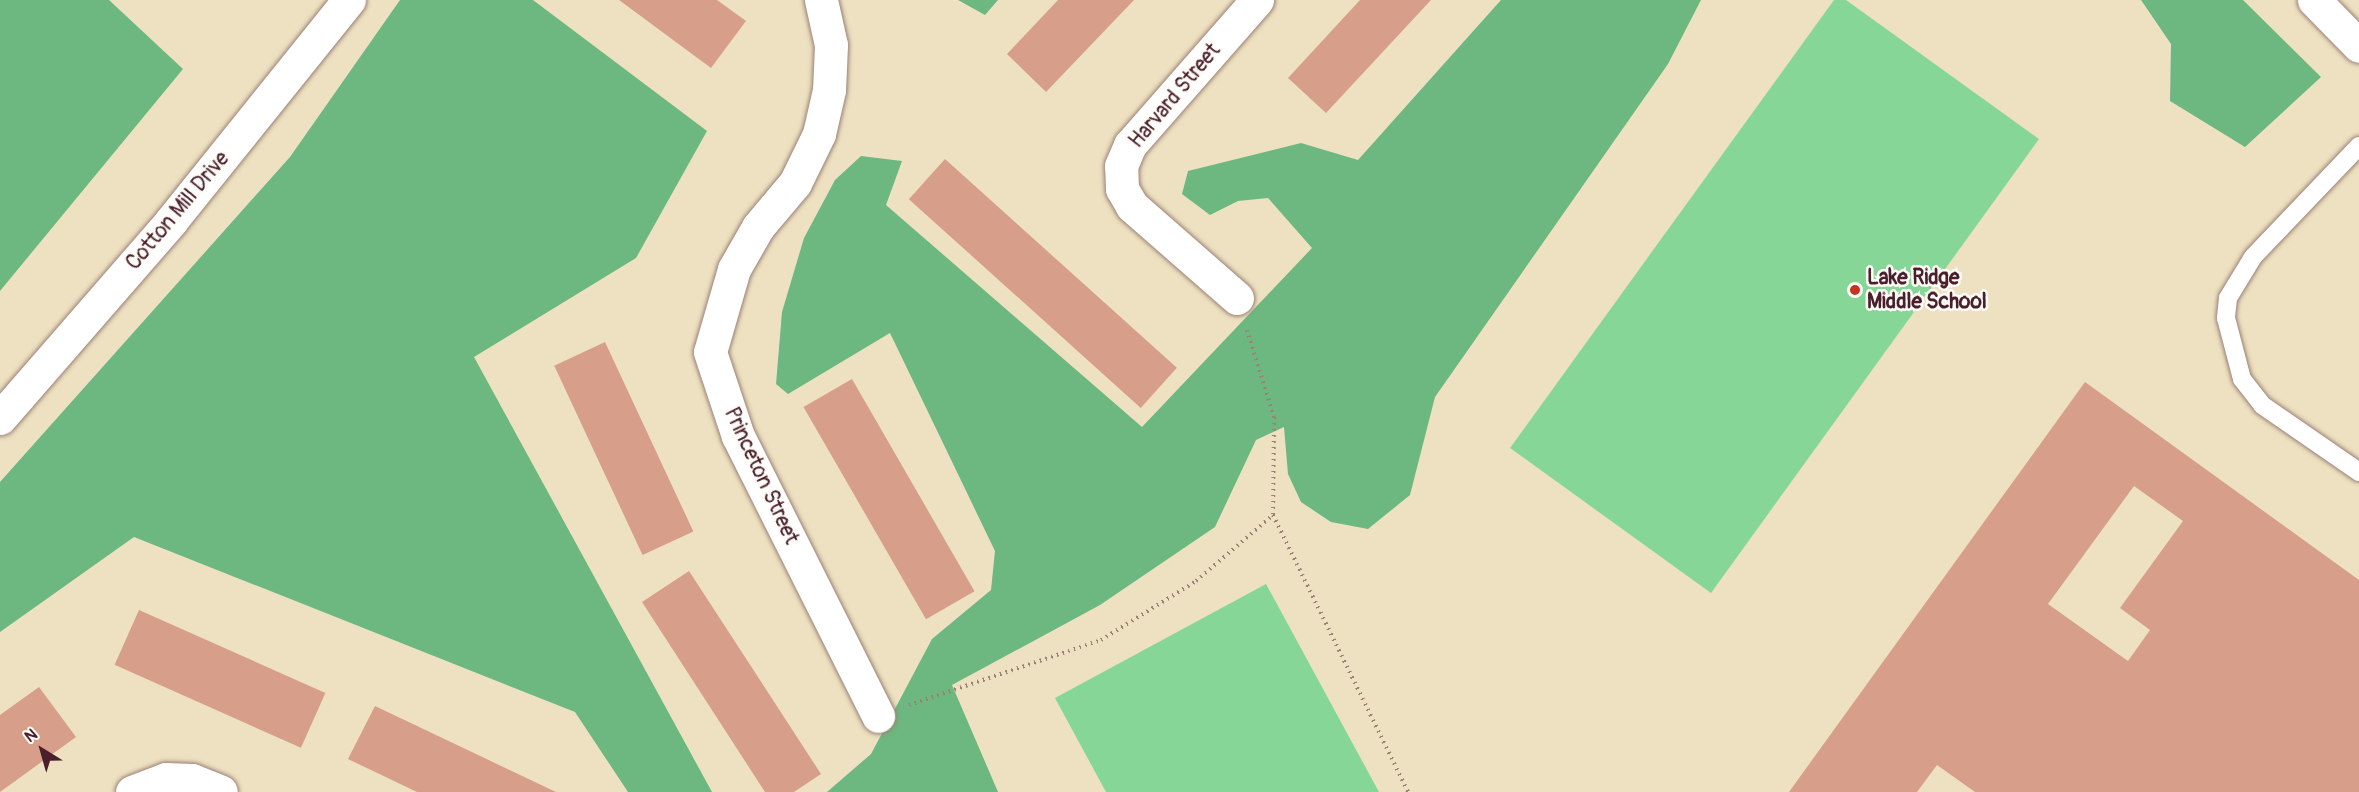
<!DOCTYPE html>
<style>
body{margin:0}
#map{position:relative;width:2359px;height:792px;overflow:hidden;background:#ede1c1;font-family:Pangolin,sans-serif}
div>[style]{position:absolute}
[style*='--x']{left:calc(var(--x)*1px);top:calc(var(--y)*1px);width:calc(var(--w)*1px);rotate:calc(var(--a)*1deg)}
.green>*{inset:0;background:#86d797}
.forest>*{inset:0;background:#6cb880}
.building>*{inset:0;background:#d79e8a;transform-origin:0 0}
.path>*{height:4px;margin-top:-2px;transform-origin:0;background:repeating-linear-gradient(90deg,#9c8076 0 1.5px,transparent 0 6px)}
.roads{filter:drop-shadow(0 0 2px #9c8076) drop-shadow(0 0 2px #9c8076)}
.service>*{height:18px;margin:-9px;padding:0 9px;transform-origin:9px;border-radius:9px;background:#fff}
.minor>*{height:33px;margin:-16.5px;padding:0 16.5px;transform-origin:16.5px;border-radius:16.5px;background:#fff}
.tertiary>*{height:33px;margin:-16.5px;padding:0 16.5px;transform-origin:16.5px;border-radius:16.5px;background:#fff}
.dots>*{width:16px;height:16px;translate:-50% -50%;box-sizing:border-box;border:3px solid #fdfcf7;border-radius:50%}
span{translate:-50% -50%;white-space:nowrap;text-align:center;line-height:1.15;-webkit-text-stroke:5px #fdfcf7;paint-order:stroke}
.street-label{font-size:21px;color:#4a1f2b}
.poi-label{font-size:21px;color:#4a1f2b;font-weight:700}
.left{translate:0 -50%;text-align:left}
.north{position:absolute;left:12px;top:720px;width:60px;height:60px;-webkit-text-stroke:4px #fdfcf7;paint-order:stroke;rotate:323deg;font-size:16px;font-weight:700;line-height:24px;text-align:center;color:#4a1f2b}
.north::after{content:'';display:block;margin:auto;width:21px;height:27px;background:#4a1f2b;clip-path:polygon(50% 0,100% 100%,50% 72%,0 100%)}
</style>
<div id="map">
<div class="green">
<i style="clip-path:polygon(1834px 0,1846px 0,2039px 139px,1711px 593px,1510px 448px)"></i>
<i style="clip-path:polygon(1266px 584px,1379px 792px,1106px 792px,1055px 698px)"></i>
</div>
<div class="forest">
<i style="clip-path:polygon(0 0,109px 0,183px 69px,0 291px)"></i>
<i style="clip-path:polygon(400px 0,533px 0,707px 131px,636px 258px,474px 357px,712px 792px,628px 792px,575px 712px,134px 537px,0 632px,0 482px,290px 157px)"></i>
<i style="clip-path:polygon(958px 0,998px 0,985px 15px)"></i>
<i style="clip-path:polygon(1501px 0,1701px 0,1668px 64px,1435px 397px,1410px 495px,1368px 529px,1331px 522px,1301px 502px,1288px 474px,1284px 427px,1256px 440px,1215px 527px,1100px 605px,952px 685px,998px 792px,827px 792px,871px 754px,932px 639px,991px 590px,995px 551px,890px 333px,788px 394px,776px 384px,782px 312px,804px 238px,835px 180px,861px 156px,902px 161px,886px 205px,1142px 427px,1312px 248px,1268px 198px,1238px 201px,1210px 215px,1182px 194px,1188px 171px,1301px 143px,1358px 160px)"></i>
<i style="clip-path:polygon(2141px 0,2243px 0,2321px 77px,2245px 147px,2170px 101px,2171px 44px)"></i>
</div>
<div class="building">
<i style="clip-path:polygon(619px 0,717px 0,746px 21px,711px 68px)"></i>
<i style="clip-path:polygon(1058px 0,1134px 0,1046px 92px,1007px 54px)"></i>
<i style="clip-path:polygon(1360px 0,1431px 0,1326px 113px,1288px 78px)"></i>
<i style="left:945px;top:159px;width:312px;height:54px;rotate:42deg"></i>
<i style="left:605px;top:342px;width:209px;height:56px;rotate:65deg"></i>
<i style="left:852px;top:379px;width:245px;height:56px;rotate:60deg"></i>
<i style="clip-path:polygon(evenodd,2085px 382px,2359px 580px,2359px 792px,1975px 792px,1937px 765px,1917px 792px,1789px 792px,2085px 382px,2134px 486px,2183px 521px,2120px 608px,2150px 630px,2128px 661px,2048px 604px,2134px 486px)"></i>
<i style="clip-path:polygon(689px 571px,821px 774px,794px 792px,765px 792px,642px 602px)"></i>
<i style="left:139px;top:610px;width:204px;height:60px;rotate:24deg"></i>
<i style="clip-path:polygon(39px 687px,76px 737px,0 792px,0 715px)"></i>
<i style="clip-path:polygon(375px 706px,556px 792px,417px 792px,348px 759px)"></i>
</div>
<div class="path">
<i style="--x:1247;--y:330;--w:91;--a:72.8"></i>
<i style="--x:1274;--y:417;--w:98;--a:90.6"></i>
<i style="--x:1273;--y:515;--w:308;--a:64"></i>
<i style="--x:909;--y:705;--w:203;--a:-18.7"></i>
<i style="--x:1101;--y:640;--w:112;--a:-31.8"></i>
<i style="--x:1196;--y:581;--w:101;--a:-40.6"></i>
</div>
<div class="roads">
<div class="service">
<i style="--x:2359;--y:146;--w:153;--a:133.7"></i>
<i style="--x:2253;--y:257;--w:48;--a:121.4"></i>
<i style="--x:2228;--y:298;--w:20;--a:96"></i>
<i style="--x:2226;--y:318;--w:63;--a:75.3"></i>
<i style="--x:2242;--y:379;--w:33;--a:52"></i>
<i style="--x:2262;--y:405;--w:118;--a:34.6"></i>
</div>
<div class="minor">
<i style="--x:821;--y:0;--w:46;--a:77.5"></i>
<i style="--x:831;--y:45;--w:45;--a:92.5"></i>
<i style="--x:829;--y:90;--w:45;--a:102.8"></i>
<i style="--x:819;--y:134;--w:55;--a:116.1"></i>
<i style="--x:795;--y:183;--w:57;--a:130.1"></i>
<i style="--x:758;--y:227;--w:48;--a:119.7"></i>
<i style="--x:734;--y:269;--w:86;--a:106.1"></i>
<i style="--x:710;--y:352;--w:89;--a:71.6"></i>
<i style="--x:738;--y:436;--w:313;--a:63.4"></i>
<i style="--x:1237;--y:298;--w:140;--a:-138.8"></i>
<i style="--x:1132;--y:206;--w:20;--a:-120"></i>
<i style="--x:1122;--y:189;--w:23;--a:-92"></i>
<i style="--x:1121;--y:166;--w:23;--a:-67"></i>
<i style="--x:1130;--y:145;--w:193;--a:-48.8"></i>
<i style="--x:132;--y:792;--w:36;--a:-21"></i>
<i style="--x:166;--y:779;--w:26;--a:2"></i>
<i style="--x:192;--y:780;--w:31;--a:22"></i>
</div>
<div class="tertiary">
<i style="--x:2314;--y:0;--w:64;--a:45.6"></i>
<i style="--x:0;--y:418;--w:261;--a:-49"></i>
<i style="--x:171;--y:221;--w:284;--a:-51.2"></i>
</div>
</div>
<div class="dots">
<i style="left:1855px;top:290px;background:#c8321e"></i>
</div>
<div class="street-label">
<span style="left:1175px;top:96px;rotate:-50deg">Harvard Street</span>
<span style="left:178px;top:211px;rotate:-50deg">Cotton Mill Drive</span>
<span style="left:761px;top:476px;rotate:65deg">Princeton Street</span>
</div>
<div class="poi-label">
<span class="left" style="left:1867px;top:290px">Lake Ridge<br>Middle School</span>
</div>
<div class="north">N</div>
</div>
